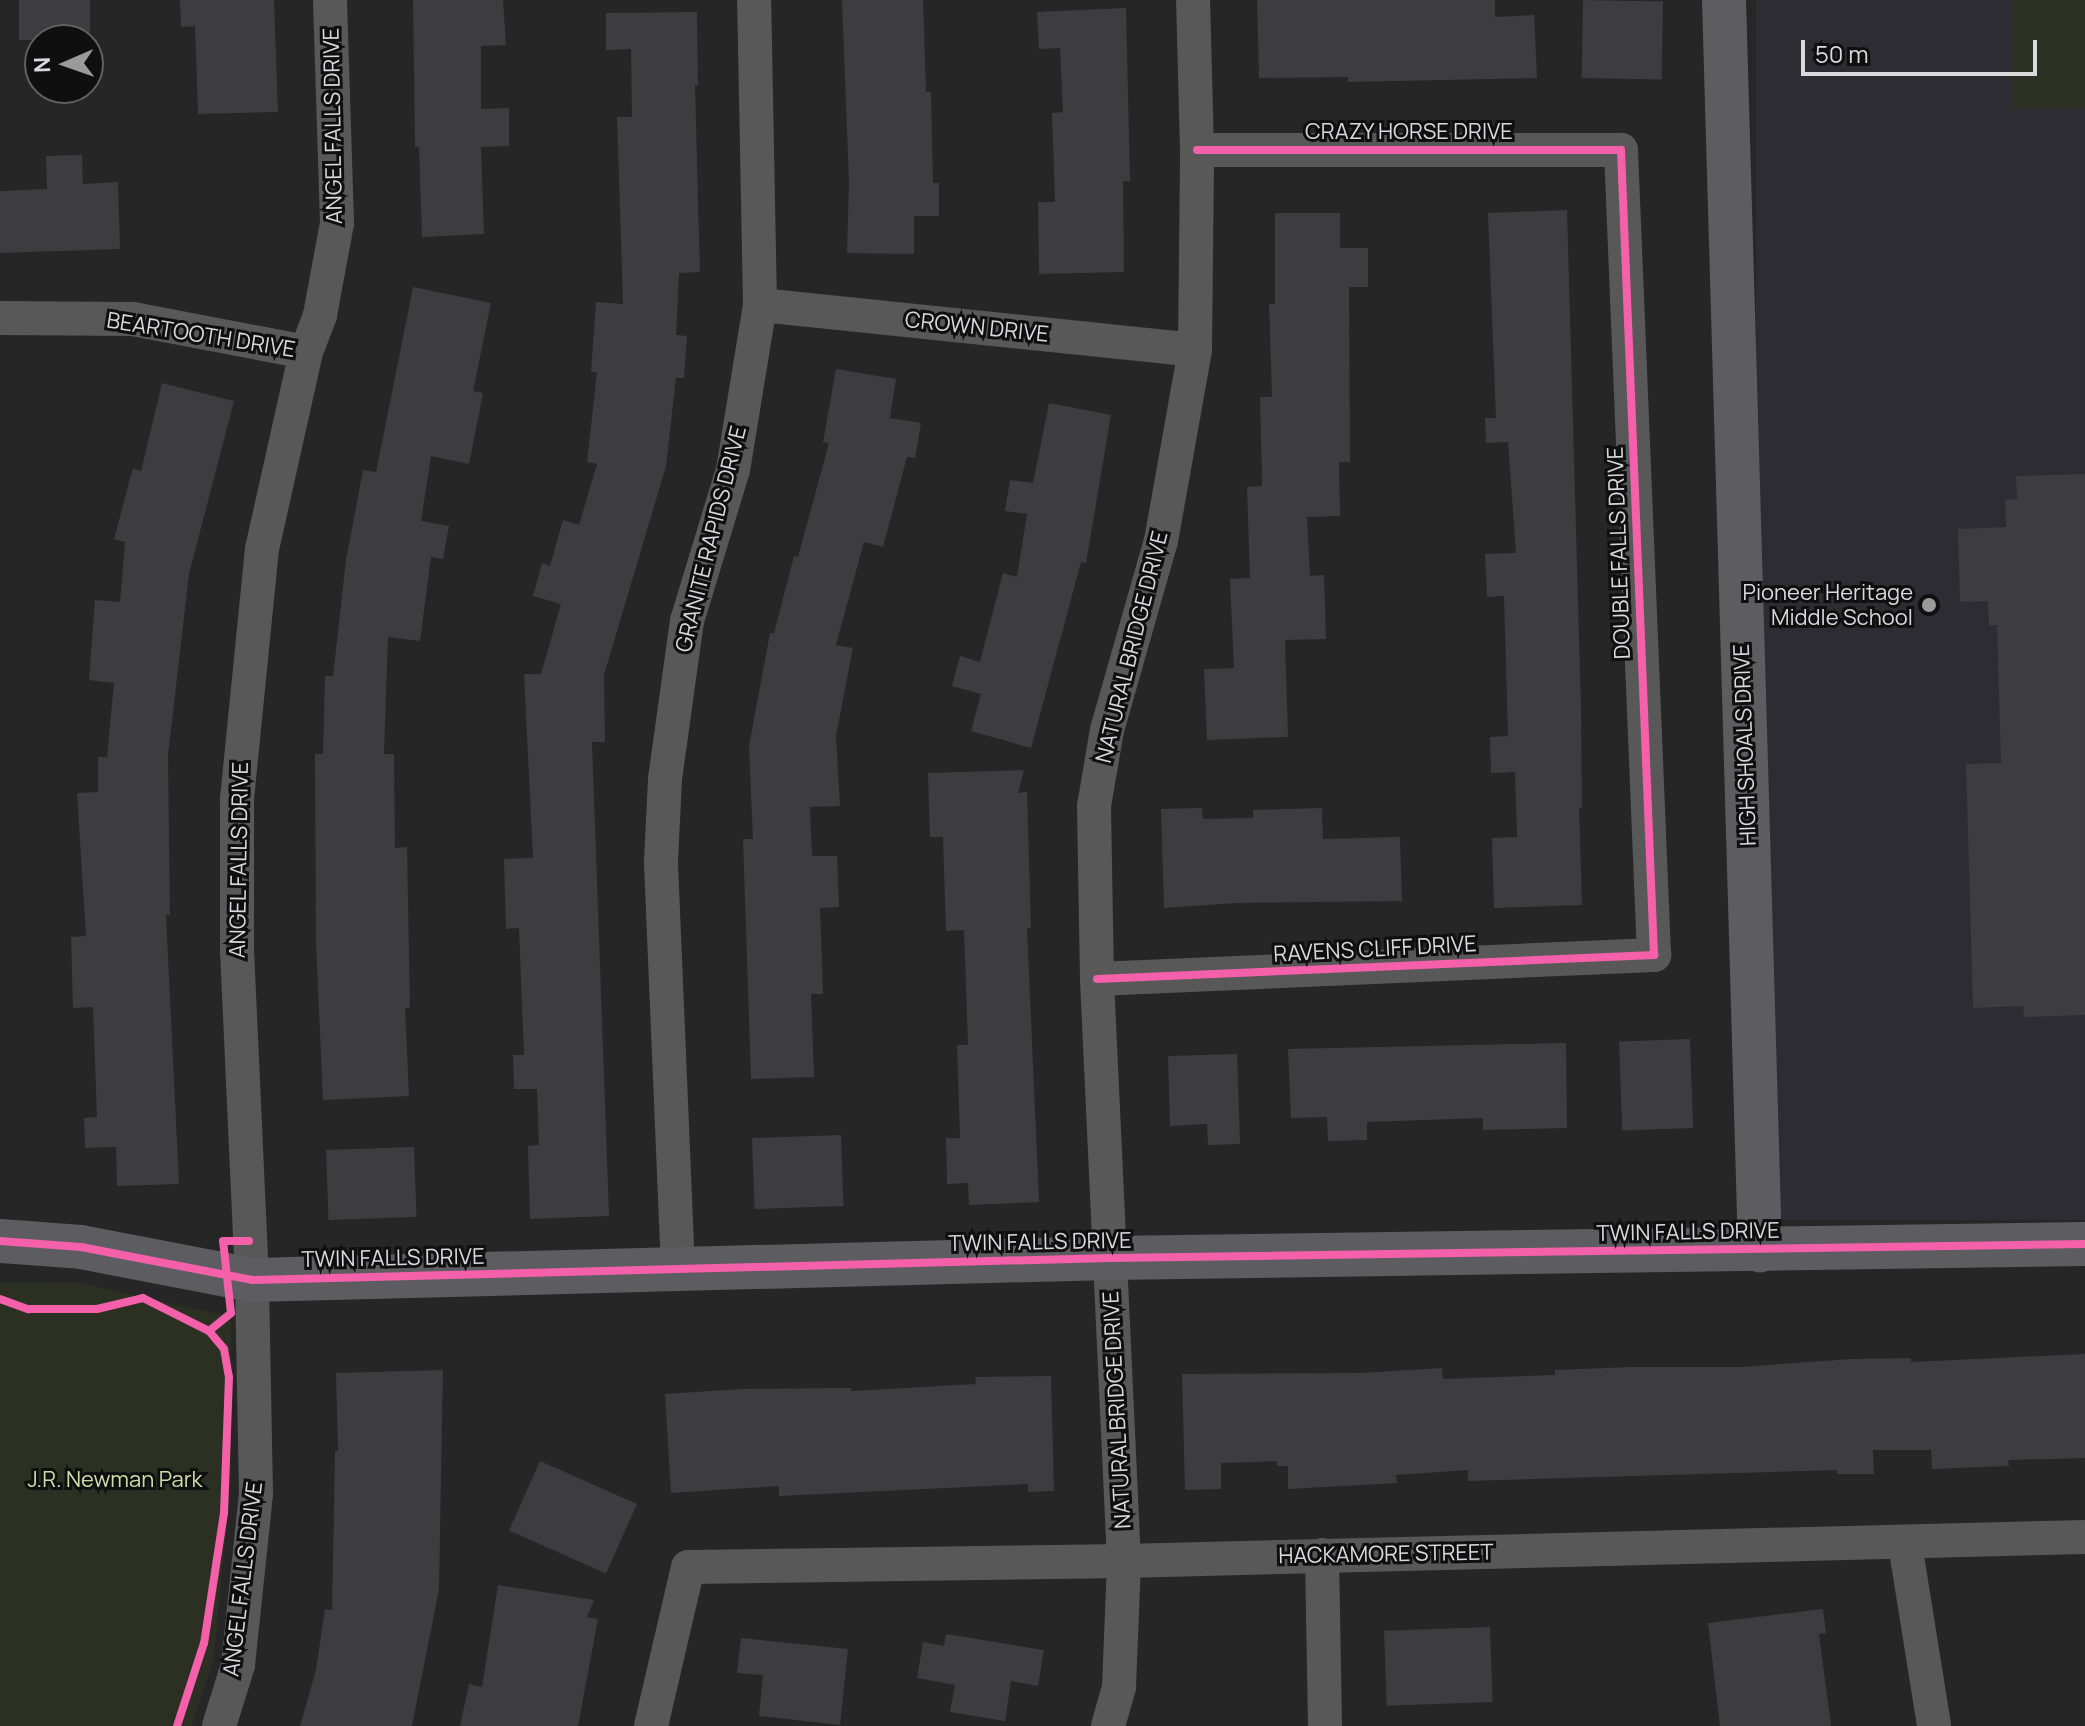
<!DOCTYPE html>
<style>
body{margin:0}
#map{position:relative;width:2085px;height:1726px;overflow:hidden;background:#262627;font-family:Manrope,sans-serif}
div>[style]{position:absolute}
[style*='--x']{left:calc(var(--x)*1px);top:calc(var(--y)*1px);width:calc(var(--w)*1px);rotate:calc(var(--a)*1deg)}
.built>*{inset:0;background:#2d2c33;transform-origin:0 0}
.green>*{inset:0;background:#2c3023;transform-origin:0 0}
.building>*{inset:0;background:#3d3c41;transform-origin:0 0}
.street>*{height:34px;margin:-17px;padding:0 17px;transform-origin:17px;border-radius:17px;background:#585859}
.secondary>*{height:44px;margin:-22px;padding:0 22px;transform-origin:22px;border-radius:22px;background:#5d5c60}
.cycleway>*{height:8px;margin:-4px;padding:0 4px;transform-origin:4px;border-radius:4px;background:#f560ab}
.dots>*{width:22px;height:22px;translate:-50% -50%;box-sizing:border-box;border:4px solid #0f0f10;border-radius:50%}
span{translate:-50% -50%;white-space:nowrap;text-align:center;line-height:1.15;-webkit-text-stroke:6px #0f0f10;paint-order:stroke}
.street-label{font-size:22px;color:#d9d8da}
.poi-label{font-size:22px;color:#d9d8da}
.right{translate:-100% -50%;text-align:right}
.park-label{font-size:22px;color:#cda}
.north{position:absolute;left:24px;top:24px;width:80px;height:80px;box-sizing:border-box;background:#0f0f10;border:2px solid #605f61;border-radius:50%;rotate:268deg;font-size:22px;font-weight:700;line-height:32px;text-align:center;color:#d9d8da}
.north::after{content:'';display:block;margin:auto;width:28px;height:36px;background:#9a9a9b;clip-path:polygon(50% 0,100% 100%,50% 72%,0 100%)}
.scale{position:absolute;left:1801px;top:40px;width:236px;height:36px;box-sizing:border-box;border:4px solid #d9d8da;border-top:0;padding-left:10px;font-size:24px;line-height:28px;white-space:nowrap;color:#d9d8da;-webkit-text-stroke:6px #0f0f10;paint-order:stroke}
</style>
<div id="map">
<div class="built">
<i style="left:1756px;top:0;width:329px;height:1220px"></i>
</div>
<div class="green">
<i style="left:2012px;top:0;width:73px;height:108px"></i>
<i style="clip-path:polygon(0 1282px,80px 1283px,231px 1317px,231px 1480px,214px 1657px,192px 1726px,0 1726px)"></i>
</div>
<div class="building">
<i style="left:19px;top:0;width:71px;height:40px"></i>
<i style="clip-path:polygon(180px 0,274px 0,278px 112px,198px 114px,195px 26px,181px 27px)"></i>
<i style="clip-path:polygon(413px 0,503px 0,506px 45px,481px 46px,481px 109px,509px 108px,509px 146px,481px 147px,484px 234px,422px 237px,419px 147px,415px 147px)"></i>
<i style="clip-path:polygon(842px 0,923px 0,926px 92px,931px 92px,933px 183px,939px 183px,939px 216px,914px 216px,914px 254px,847px 253px,849px 182px)"></i>
<i style="clip-path:polygon(1257px 0,1495px 0,1495px 17px,1534px 15px,1537px 78px,1348px 82px,1348px 77px,1259px 78px)"></i>
<i style="left:1583px;top:0;width:80px;height:78px;rotate:1deg"></i>
<i style="clip-path:polygon(1126px 8px,1130px 181px,1123px 181px,1124px 272px,1039px 274px,1038px 202px,1055px 202px,1052px 113px,1063px 112px,1060px 48px,1039px 49px,1037px 12px)"></i>
<i style="clip-path:polygon(697px 12px,698px 85px,695px 85px,700px 272px,679px 273px,676px 335px,687px 336px,684px 378px,676px 378px,666px 466px,604px 675px,605px 742px,592px 742px,609px 1216px,530px 1219px,528px 1146px,539px 1145px,537px 1089px,514px 1089px,513px 1055px,524px 1055px,519px 928px,506px 929px,504px 859px,533px 858px,524px 674px,541px 674px,561px 604px,533px 596px,542px 563px,550px 566px,563px 520px,579px 525px,597px 464px,587px 462px,597px 372px,591px 372px,596px 302px,623px 304px,617px 117px,632px 117px,631px 49px,606px 50px,606px 13px)"></i>
<i style="clip-path:polygon(82px 155px,83px 184px,118px 182px,120px 249px,0 253px,0 191px,47px 189px,46px 156px)"></i>
<i style="clip-path:polygon(1567px 210px,1581px 707px,1582px 807px,1579px 808px,1582px 905px,1494px 908px,1492px 838px,1517px 837px,1515px 772px,1491px 773px,1490px 737px,1508px 736px,1504px 596px,1487px 597px,1485px 554px,1516px 553px,1508px 442px,1486px 443px,1485px 418px,1496px 418px,1488px 213px)"></i>
<i style="clip-path:polygon(1275px 213px,1340px 213px,1340px 248px,1368px 248px,1368px 287px,1349px 287px,1350px 462px,1339px 462px,1340px 516px,1307px 517px,1310px 576px,1324px 575px,1326px 639px,1285px 640px,1288px 737px,1207px 740px,1204px 669px,1234px 668px,1230px 579px,1250px 578px,1247px 487px,1262px 486px,1260px 397px,1272px 397px,1269px 304px,1275px 304px)"></i>
<i style="clip-path:polygon(413px 287px,491px 303px,473px 391px,483px 393px,469px 464px,431px 456px,421px 521px,449px 526px,443px 559px,431px 557px,420px 641px,388px 637px,384px 754px,394px 754px,395px 848px,407px 847px,410px 1008px,405px 1008px,409px 1096px,323px 1100px,316px 942px,315px 754px,323px 754px,325px 676px,333px 676px,346px 560px,363px 470px,376px 472px)"></i>
<i style="clip-path:polygon(836px 369px,896px 379px,890px 418px,921px 423px,915px 458px,907px 457px,883px 547px,864px 542px,836px 645px,853px 648px,836px 736px,840px 806px,810px 807px,812px 856px,837px 856px,839px 907px,820px 908px,823px 994px,811px 994px,814px 1077px,751px 1079px,743px 839px,753px 839px,749px 746px,770px 633px,774px 633px,794px 556px,798px 557px,829px 443px,823px 442px)"></i>
<i style="clip-path:polygon(162px 383px,234px 401px,189px 574px,168px 755px,170px 915px,166px 915px,179px 1184px,117px 1186px,116px 1147px,85px 1148px,84px 1118px,97px 1117px,93px 1007px,73px 1008px,71px 937px,86px 936px,77px 793px,98px 792px,98px 757px,107px 757px,114px 683px,89px 680px,95px 600px,120px 602px,125px 542px,114px 539px,133px 468px,141px 471px)"></i>
<i style="clip-path:polygon(1049px 403px,1111px 415px,1086px 563px,1081px 562px,1031px 748px,971px 731px,981px 694px,952px 686px,960px 656px,980px 662px,1003px 573px,1017px 577px,1027px 514px,1005px 511px,1010px 480px,1033px 483px)"></i>
<i style="clip-path:polygon(2085px 474px,2085px 1015px,2024px 1017px,2023px 1006px,1973px 1008px,1966px 764px,2001px 763px,1997px 625px,1989px 625px,1988px 601px,1960px 602px,1958px 529px,2006px 527px,2005px 500px,2017px 499px,2016px 476px)"></i>
<i style="clip-path:polygon(1024px 770px,1018px 793px,1027px 792px,1031px 928px,1027px 928px,1039px 1202px,969px 1205px,968px 1183px,947px 1184px,946px 1138px,960px 1138px,957px 1045px,968px 1045px,964px 930px,946px 931px,943px 837px,930px 837px,928px 773px)"></i>
<i style="clip-path:polygon(1202px 808px,1203px 819px,1253px 818px,1253px 810px,1322px 808px,1323px 839px,1400px 837px,1402px 901px,1236px 903px,1164px 908px,1161px 809px)"></i>
<i style="left:1690px;top:1039px;width:89px;height:71px;rotate:88deg"></i>
<i style="clip-path:polygon(1566px 1043px,1567px 1128px,1483px 1130px,1483px 1118px,1367px 1122px,1367px 1140px,1328px 1141px,1327px 1117px,1291px 1118px,1288px 1049px)"></i>
<i style="clip-path:polygon(1237px 1054px,1240px 1144px,1208px 1145px,1207px 1124px,1170px 1126px,1168px 1056px)"></i>
<i style="left:841px;top:1135px;width:71px;height:89px;rotate:88deg"></i>
<i style="left:414px;top:1147px;width:70px;height:88px;rotate:88deg"></i>
<i style="clip-path:polygon(2085px 1354px,2085px 1458px,2008px 1460px,2009px 1466px,1932px 1469px,1931px 1450px,1873px 1450px,1874px 1474px,1837px 1474px,1837px 1470px,1468px 1481px,1468px 1470px,1396px 1475px,1397px 1483px,1288px 1489px,1288px 1466px,1277px 1466px,1277px 1461px,1221px 1463px,1221px 1489px,1185px 1490px,1182px 1374px,1361px 1373px,1442px 1368px,1443px 1379px,1555px 1375px,1555px 1370px,1631px 1367px,1742px 1367px,1850px 1359px,1911px 1358px,1911px 1362px)"></i>
<i style="clip-path:polygon(443px 1370px,439px 1589px,412px 1726px,300px 1726px,316px 1670px,325px 1609px,332px 1610px,335px 1451px,338px 1451px,336px 1373px)"></i>
<i style="clip-path:polygon(1051px 1376px,1054px 1491px,1028px 1492px,1028px 1484px,779px 1496px,779px 1486px,671px 1493px,665px 1394px,742px 1389px,851px 1388px,851px 1391px,976px 1384px,975px 1377px)"></i>
<i style="left:540px;top:1461px;width:106px;height:76px;rotate:24deg"></i>
<i style="clip-path:polygon(498px 1585px,594px 1600px,587px 1617px,598px 1619px,578px 1726px,460px 1726px,469px 1684px,482px 1687px)"></i>
<i style="clip-path:polygon(1823px 1609px,1826px 1633px,1819px 1634px,1831px 1726px,1720px 1726px,1708px 1623px)"></i>
<i style="left:1490px;top:1627px;width:75px;height:106px;rotate:88deg"></i>
<i style="clip-path:polygon(946px 1634px,1044px 1650px,1038px 1686px,1011px 1681px,1005px 1721px,950px 1712px,955px 1685px,917px 1678px,923px 1642px,944px 1646px)"></i>
<i style="clip-path:polygon(741px 1638px,848px 1649px,840px 1725px,759px 1716px,763px 1675px,737px 1673px)"></i>
</div>
<div class="street">
<i style="--x:760;--y:305;--w:437;--a:5.9"></i>
<i style="--x:0;--y:318;--w:133;--a:0.4"></i>
<i style="--x:133;--y:319;--w:176;--a:10.8"></i>
<i style="--x:1097;--y:979;--w:558;--a:-2.47"></i>
<i style="--x:1654;--y:955;--w:806;--a:-92.35"></i>
<i style="--x:1621;--y:150;--w:424;--a:180"></i>
<i style="--x:678;--y:1269;--w:408;--a:-92.4"></i>
<i style="--x:661;--y:861;--w:82;--a:-87.2"></i>
<i style="--x:665;--y:779;--w:160;--a:-82.1"></i>
<i style="--x:687;--y:621;--w:158;--a:-73.1"></i>
<i style="--x:733;--y:470;--w:167;--a:-80.7"></i>
<i style="--x:760;--y:305;--w:305;--a:-91.1"></i>
<i style="--x:1905;--y:1544;--w:184;--a:80.9"></i>
<i style="--x:1322;--y:1555;--w:171;--a:89"></i>
<i style="--x:219;--y:1726;--w:64;--a:-72.7"></i>
<i style="--x:238;--y:1665;--w:173;--a:-84"></i>
<i style="--x:256;--y:1493;--w:213;--a:-91.1"></i>
<i style="--x:252;--y:1280;--w:326;--a:-92.6"></i>
<i style="--x:237;--y:954;--w:155;--a:-90"></i>
<i style="--x:237;--y:799;--w:251;--a:-84.3"></i>
<i style="--x:262;--y:549;--w:202;--a:-77.4"></i>
<i style="--x:306;--y:352;--w:40;--a:-69"></i>
<i style="--x:320;--y:315;--w:94;--a:-79.5"></i>
<i style="--x:337;--y:223;--w:223;--a:-91.8"></i>
<i style="--x:651;--y:1726;--w:163;--a:-76.9"></i>
<i style="--x:688;--y:1567;--w:436;--a:-0.8"></i>
<i style="--x:1124;--y:1561;--w:961;--a:-1.43"></i>
<i style="--x:1108;--y:1726;--w:41;--a:-74.2"></i>
<i style="--x:1119;--y:1687;--w:126;--a:-87.7"></i>
<i style="--x:1124;--y:1561;--w:583;--a:-92.66"></i>
<i style="--x:1097;--y:979;--w:173;--a:-91"></i>
<i style="--x:1094;--y:806;--w:77;--a:-80.3"></i>
<i style="--x:1107;--y:730;--w:197;--a:-74.1"></i>
<i style="--x:1161;--y:541;--w:194;--a:-79.9"></i>
<i style="--x:1195;--y:350;--w:200;--a:-89.4"></i>
<i style="--x:1197;--y:150;--w:150;--a:-91.5"></i>
</div>
<div class="secondary">
<i style="--x:1724;--y:0;--w:1251;--a:88.35"></i>
<i style="--x:0;--y:1241;--w:81;--a:4.2"></i>
<i style="--x:81;--y:1247;--w:174;--a:10.9"></i>
<i style="--x:252;--y:1280;--w:858;--a:-1.47"></i>
<i style="--x:1110;--y:1258;--w:975;--a:-0.82"></i>
</div>
<div class="cycleway">
<i style="--x:1097;--y:979;--w:558;--a:-2.47"></i>
<i style="--x:1654;--y:955;--w:806;--a:-92.35"></i>
<i style="--x:1621;--y:150;--w:424;--a:180"></i>
<i style="--x:0;--y:1241;--w:81;--a:4.2"></i>
<i style="--x:81;--y:1247;--w:174;--a:10.9"></i>
<i style="--x:252;--y:1280;--w:858;--a:-1.47"></i>
<i style="--x:1110;--y:1258;--w:975;--a:-0.82"></i>
<i style="--x:0;--y:1299;--w:30;--a:20"></i>
<i style="--x:28;--y:1309;--w:69;--a:0"></i>
<i style="--x:97;--y:1309;--w:47;--a:-13.4"></i>
<i style="--x:143;--y:1298;--w:74;--a:26.6"></i>
<i style="--x:209;--y:1331;--w:23;--a:50"></i>
<i style="--x:224;--y:1349;--w:28;--a:80"></i>
<i style="--x:229;--y:1377;--w:136;--a:92.1"></i>
<i style="--x:224;--y:1513;--w:132;--a:98.7"></i>
<i style="--x:204;--y:1643;--w:87;--a:108"></i>
<i style="--x:209;--y:1331;--w:28;--a:-39"></i>
<i style="--x:231;--y:1313;--w:72;--a:-96.3"></i>
<i style="--x:223;--y:1241;--w:26;--a:0"></i>
</div>
<div class="dots">
<i style="left:1929px;top:605px;background:#9a9a9b"></i>
</div>
<div class="street-label">
<span style="left:333px;top:126px;rotate:-91deg">ANGEL FALLS DRIVE</span>
<span style="left:1409px;top:132px">CRAZY HORSE DRIVE</span>
<span style="left:977px;top:327px;rotate:6deg">CROWN DRIVE</span>
<span style="left:201px;top:335px;rotate:9deg">BEARTOOTH DRIVE</span>
<span style="left:711px;top:539px;rotate:-76deg">GRANITE RAPIDS DRIVE</span>
<span style="left:1619px;top:553px;rotate:-92deg">DOUBLE FALLS DRIVE</span>
<span style="left:1132px;top:647px;rotate:-76deg">NATURAL BRIDGE DRIVE</span>
<span style="left:1745px;top:745px;rotate:-92deg">HIGH SHOALS DRIVE</span>
<span style="left:239px;top:860px;rotate:-89deg">ANGEL FALLS DRIVE</span>
<span style="left:1375px;top:949px;rotate:-3deg">RAVENS CLIFF DRIVE</span>
<span style="left:1688px;top:1232px;rotate:-1deg">TWIN FALLS DRIVE</span>
<span style="left:1040px;top:1242px;rotate:-1deg">TWIN FALLS DRIVE</span>
<span style="left:393px;top:1258px;rotate:-1deg">TWIN FALLS DRIVE</span>
<span style="left:1117px;top:1410px;rotate:-93deg">NATURAL BRIDGE DRIVE</span>
<span style="left:1386px;top:1554px;rotate:-1deg">HACKAMORE STREET</span>
<span style="left:243px;top:1579px;rotate:-83deg">ANGEL FALLS DRIVE</span>
</div>
<div class="poi-label">
<span class="right" style="left:1913px;top:605px">Pioneer Heritage<br>Middle School</span>
</div>
<div class="park-label">
<span style="left:115px;top:1480px">J.R. Newman Park</span>
</div>
<div class="north">N</div>
<div class="scale">50 m</div>
</div>
